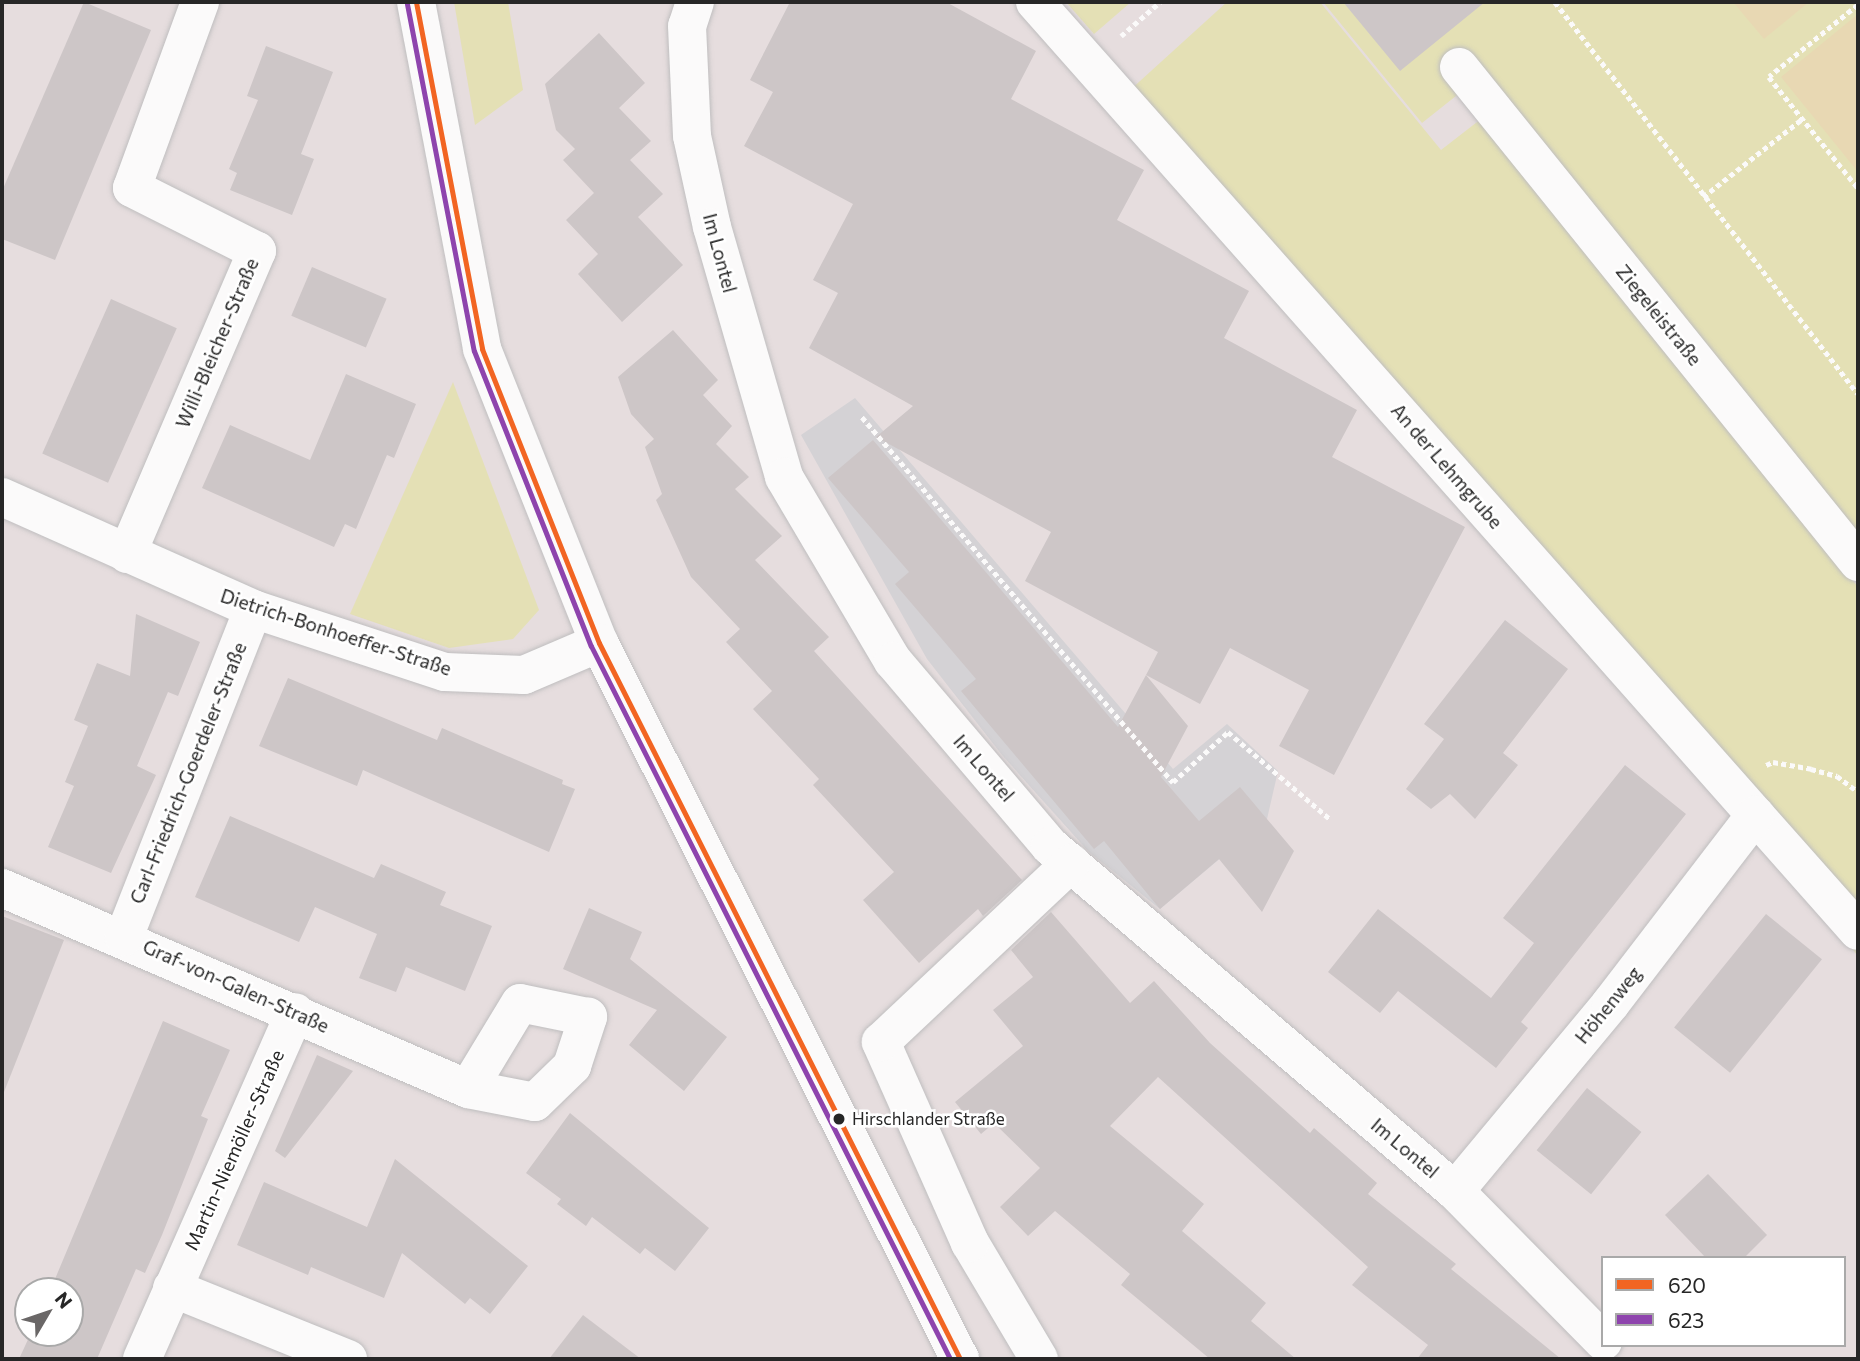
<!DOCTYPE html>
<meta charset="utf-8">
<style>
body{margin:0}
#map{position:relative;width:1860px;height:1361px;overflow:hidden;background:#e6ddde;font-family:Commissioner,sans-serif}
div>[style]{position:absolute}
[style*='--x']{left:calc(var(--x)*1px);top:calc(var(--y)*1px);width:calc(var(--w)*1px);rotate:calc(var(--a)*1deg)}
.industrial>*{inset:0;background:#d4d2d5}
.green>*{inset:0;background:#e4e0b5}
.pitch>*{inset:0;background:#e8d8b3}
.building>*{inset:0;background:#cdc6c7;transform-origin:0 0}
.path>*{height:4.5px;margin-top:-2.25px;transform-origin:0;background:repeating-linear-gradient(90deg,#fbfafa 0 5px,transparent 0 8.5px)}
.roads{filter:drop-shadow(0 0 2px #bfbebf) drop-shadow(0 0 2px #bfbebf)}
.minor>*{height:38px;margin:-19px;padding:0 19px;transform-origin:19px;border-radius:19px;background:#fbfafa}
.bus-1>*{height:5px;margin:-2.5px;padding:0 2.5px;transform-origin:2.5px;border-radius:2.5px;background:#f26522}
.bus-2>*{height:5px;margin:-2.5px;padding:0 2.5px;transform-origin:2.5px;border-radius:2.5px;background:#8e44ad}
.dots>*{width:19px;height:19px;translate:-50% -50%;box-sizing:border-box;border:4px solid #fff;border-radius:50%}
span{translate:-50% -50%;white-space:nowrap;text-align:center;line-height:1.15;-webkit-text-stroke:5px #fff;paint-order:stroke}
.bus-label{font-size:17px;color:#272727}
.left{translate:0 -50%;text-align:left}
.street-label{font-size:19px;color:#272727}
.frame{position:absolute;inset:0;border:4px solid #272727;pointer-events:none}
.legend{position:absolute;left:1601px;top:1256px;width:245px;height:91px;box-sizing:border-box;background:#fff;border:2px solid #a9a9a9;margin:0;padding:9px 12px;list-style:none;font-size:21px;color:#272727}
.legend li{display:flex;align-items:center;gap:14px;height:35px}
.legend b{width:35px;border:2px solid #a9a9a9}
.north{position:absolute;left:14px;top:1277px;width:70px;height:70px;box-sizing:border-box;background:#fff;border:2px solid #a9a9a9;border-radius:50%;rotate:51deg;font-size:19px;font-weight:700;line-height:28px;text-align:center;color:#272727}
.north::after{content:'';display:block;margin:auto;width:24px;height:32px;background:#6a6767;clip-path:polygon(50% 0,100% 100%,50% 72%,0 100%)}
</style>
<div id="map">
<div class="industrial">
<i style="clip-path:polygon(855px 398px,1173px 769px,1227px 724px,1278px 771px,1267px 819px,1160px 909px,1088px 851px,1002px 755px,927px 659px,801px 435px)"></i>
</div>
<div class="green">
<i style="clip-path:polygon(454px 2px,508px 2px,523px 90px,475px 125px)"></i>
<i style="clip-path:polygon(1066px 2px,1131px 2px,1094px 34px)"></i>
<i style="clip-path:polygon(1227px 2px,1320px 2px,1441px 150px,1490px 112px,1858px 587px,1858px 956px,1129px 91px)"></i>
<i style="clip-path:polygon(1323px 2px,1858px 2px,1858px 562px,1471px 84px,1422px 123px)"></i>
<i style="clip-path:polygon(453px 382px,539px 610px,513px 639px,449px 648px,350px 614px)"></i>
</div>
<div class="pitch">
<i style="clip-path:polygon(1733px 2px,1809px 2px,1764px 39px)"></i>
<i style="clip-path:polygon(1858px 14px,1858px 172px,1781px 77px)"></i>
</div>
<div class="building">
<i style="clip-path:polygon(84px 2px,151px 30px,55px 260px,2px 239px,2px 191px)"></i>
<i style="clip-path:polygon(790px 2px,946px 2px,1036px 51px,1011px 99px,1144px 170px,1117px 220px,1249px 291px,1224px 338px,1357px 410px,1332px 457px,1465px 527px,1334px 775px,1279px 746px,1309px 690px,1230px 648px,1200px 704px,1146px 675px,1158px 652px,1025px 581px,1051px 532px,876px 437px,913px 406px,809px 348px,838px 293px,813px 280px,853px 204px,744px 146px,773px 92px,750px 80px)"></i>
<i style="clip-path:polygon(1343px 2px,1485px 2px,1400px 71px)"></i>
<i style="clip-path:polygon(599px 33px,645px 83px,619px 108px,651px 141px,630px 160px,663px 194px,638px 217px,683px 265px,622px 322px,578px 274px,598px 254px,566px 220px,594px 193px,563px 160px,575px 149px,556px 130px,545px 84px)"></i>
<i style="clip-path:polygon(266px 46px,333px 72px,301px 154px,314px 159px,292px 215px,230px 190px,237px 173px,229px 169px,258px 100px,247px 96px)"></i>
<i style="left:312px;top:267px;width:81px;height:53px;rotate:23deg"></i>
<i style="left:111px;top:299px;width:72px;height:169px;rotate:24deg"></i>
<i style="clip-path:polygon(673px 330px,718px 380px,703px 395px,732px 426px,716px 444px,749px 477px,735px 489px,782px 536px,755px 560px,829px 637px,814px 651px,1022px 880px,983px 916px,978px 909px,919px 963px,863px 900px,894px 872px,813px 785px,819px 779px,753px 709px,772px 691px,726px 642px,740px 629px,691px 577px,656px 500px,662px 494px,645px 447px,654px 439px,631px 414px,618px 377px)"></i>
<i style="clip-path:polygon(346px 374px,416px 404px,394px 458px,387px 455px,356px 529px,345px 524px,334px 547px,202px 488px,230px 425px,310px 460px)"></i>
<i style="clip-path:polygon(873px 440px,1118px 727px,1146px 675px,1188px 726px,1161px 777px,1199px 821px,1240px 787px,1294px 851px,1262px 912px,1219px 859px,1160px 909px,1104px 841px,1094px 849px,961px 691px,976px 679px,895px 584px,909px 572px,828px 478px)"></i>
<i style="clip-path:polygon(136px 614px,200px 642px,178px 696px,168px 692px,137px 766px,156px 775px,111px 873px,48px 847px,74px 786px,65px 782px,88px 726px,74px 720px,97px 663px,130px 676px)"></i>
<i style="clip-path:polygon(1505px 620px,1568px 669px,1503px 753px,1518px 765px,1475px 819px,1450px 794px,1431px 809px,1406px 789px,1444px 739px,1424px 724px)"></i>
<i style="clip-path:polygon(288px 678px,437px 740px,442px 728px,563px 780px,562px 784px,575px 789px,549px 852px,363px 770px,357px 786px,259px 746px)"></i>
<i style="clip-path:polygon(1625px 765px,1686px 814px,1521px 1022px,1528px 1028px,1496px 1068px,1398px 991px,1380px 1013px,1328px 972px,1378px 909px,1491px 998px,1534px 943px,1503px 918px)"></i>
<i style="clip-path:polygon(230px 816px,374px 878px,381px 864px,446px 892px,440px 905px,492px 926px,465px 991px,406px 967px,396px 992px,359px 978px,377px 934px,315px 907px,299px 942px,195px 897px)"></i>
<i style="clip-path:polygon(589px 908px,642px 932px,630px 959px,727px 1037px,684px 1091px,629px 1045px,657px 1010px,563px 969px)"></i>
<i style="clip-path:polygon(1051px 912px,1130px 1003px,1154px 981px,1210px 1043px,1310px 1133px,1314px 1128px,1377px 1183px,1368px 1194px,1456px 1264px,1451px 1269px,1561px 1359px,1417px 1359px,1428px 1345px,1352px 1285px,1368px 1267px,1158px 1077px,1110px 1126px,1204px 1204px,1182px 1231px,1266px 1303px,1251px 1321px,1296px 1359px,1210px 1359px,1121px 1285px,1130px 1274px,1055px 1211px,1028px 1236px,1000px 1207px,1040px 1168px,994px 1123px,981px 1134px,955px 1102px,1023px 1046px,993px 1010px,1033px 977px,1011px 950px)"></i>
<i style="left:1766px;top:914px;width:72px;height:146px;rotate:39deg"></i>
<i style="clip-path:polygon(2px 916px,64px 940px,4px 1092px,2px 1091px)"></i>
<i style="clip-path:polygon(163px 1021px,230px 1050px,201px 1116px,208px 1119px,162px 1235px,145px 1273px,136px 1269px,97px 1359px,19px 1359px,31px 1333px,70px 1333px,70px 1291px,50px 1291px)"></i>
<i style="clip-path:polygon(317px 1055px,353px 1071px,285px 1158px,275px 1151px)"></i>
<i style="left:1587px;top:1088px;width:70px;height:80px;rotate:39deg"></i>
<i style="clip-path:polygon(570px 1113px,709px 1228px,675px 1271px,645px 1248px,640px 1254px,592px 1217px,586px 1226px,557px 1204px,561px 1199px,526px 1173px)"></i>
<i style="clip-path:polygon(395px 1159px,528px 1266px,490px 1314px,470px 1298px,465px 1304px,402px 1253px,384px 1298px,311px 1267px,308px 1275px,237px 1245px,264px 1182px,367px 1227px)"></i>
<i style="clip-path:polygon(1708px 1174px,1767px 1235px,1744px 1258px,1706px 1258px,1665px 1215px)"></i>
<i style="clip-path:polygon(583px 1315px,641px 1359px,549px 1359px)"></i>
</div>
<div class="path">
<i style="--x:1555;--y:2;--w:495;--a:52.3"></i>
<i style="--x:1858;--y:5;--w:114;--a:141"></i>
<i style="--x:1769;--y:77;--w:142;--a:51.3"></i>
<i style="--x:1121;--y:36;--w:52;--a:-41.1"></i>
<i style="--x:1703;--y:197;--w:126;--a:-38.2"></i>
<i style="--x:862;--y:417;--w:480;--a:49.6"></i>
<i style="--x:1173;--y:782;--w:74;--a:-42.3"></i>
<i style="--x:1228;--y:732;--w:134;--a:40.5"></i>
<i style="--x:1766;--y:765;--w:8;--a:-23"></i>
<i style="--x:1773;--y:762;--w:39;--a:10"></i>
<i style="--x:1811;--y:769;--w:27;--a:15"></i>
<i style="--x:1837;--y:776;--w:26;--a:37"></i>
</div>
<div class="roads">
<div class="minor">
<i style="--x:416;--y:2;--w:353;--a:79.2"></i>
<i style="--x:482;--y:349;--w:316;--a:68.3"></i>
<i style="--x:599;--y:643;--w:802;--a:63.24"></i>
<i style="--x:695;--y:2;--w:25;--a:108"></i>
<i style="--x:687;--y:26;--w:110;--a:87.4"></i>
<i style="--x:692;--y:136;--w:93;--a:77.6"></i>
<i style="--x:712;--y:227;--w:260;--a:73.9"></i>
<i style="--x:784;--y:477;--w:214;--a:59.4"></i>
<i style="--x:893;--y:661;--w:243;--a:49.7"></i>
<i style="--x:1050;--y:846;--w:532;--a:40.43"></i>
<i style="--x:1455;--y:1191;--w:211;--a:45.4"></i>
<i style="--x:1035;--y:2;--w:1241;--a:48.46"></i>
<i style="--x:1459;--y:67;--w:636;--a:51.13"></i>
<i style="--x:2;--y:497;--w:275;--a:24"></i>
<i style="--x:253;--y:609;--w:202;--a:18.2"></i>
<i style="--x:445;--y:672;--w:79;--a:2.2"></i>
<i style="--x:524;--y:675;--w:82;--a:-23.1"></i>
<i style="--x:127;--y:554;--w:330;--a:-66.8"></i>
<i style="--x:257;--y:251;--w:140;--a:-153.3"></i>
<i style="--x:132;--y:188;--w:198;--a:-69.9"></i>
<i style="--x:2;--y:888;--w:508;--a:23.33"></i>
<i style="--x:468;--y:1089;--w:68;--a:11"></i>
<i style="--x:535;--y:1102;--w:52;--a:-44.2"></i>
<i style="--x:572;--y:1066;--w:52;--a:-71.9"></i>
<i style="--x:588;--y:1017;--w:69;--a:-168.4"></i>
<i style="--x:520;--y:1003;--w:100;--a:121.2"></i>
<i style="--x:124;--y:937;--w:352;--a:-68.5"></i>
<i style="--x:1455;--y:1191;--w:244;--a:-50.3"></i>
<i style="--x:1611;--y:1003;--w:237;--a:-52.5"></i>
<i style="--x:172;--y:1288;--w:190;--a:22"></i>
<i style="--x:142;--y:1359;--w:379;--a:-66.2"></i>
<i style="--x:1039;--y:1359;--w:135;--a:-120.7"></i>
<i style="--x:970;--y:1243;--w:220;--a:-113.9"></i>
<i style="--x:881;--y:1042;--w:261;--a:-43.3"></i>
</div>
</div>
<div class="bus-1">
<i style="--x:416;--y:2;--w:353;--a:79.2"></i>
<i style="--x:482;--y:349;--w:316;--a:68.3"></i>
<i style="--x:599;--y:643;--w:802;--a:63.24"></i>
</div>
<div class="bus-2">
<i style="--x:407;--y:4;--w:353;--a:79.1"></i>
<i style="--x:474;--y:351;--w:317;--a:68.4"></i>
<i style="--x:591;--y:646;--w:798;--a:63.27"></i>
</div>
<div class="dots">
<i style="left:839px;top:1119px;background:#272727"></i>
</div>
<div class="bus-label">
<span class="left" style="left:852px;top:1119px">Hirschlander Straße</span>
</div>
<div class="street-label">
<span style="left:720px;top:253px;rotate:75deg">Im Lontel</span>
<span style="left:1659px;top:315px;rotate:51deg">Ziegeleistraße</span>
<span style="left:217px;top:343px;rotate:-67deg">Willi-Bleicher-Straße</span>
<span style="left:1447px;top:466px;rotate:49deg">An der Lehmgrube</span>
<span style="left:336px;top:632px;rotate:18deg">Dietrich-Bonhoeffer-Straße</span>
<span style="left:984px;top:768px;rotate:49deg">Im Lontel</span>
<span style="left:188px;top:773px;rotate:-68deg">Carl-Friedrich-Goerdeler-Straße</span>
<span style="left:236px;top:986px;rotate:24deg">Graf-von-Galen-Straße</span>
<span style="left:1608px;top:1005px;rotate:-51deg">Höhenweg</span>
<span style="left:1405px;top:1148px;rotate:40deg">Im Lontel</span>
<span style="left:234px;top:1150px;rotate:-66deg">Martin-Niemöller-Straße</span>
</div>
<div class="frame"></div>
<ul class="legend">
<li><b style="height:9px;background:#f26522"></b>620</li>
<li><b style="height:9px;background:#8e44ad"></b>623</li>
</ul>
<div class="north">N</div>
</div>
